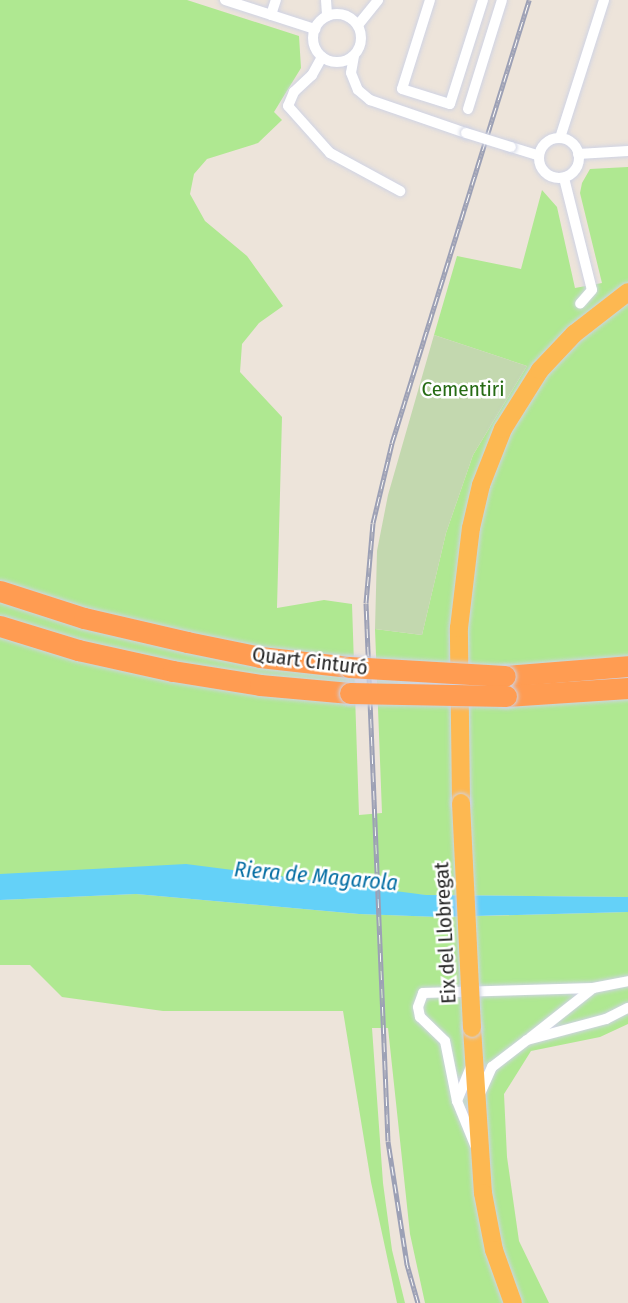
<!DOCTYPE html>
<meta charset="utf-8">
<style>
body{margin:0}
#map{position:relative;width:628px;height:1303px;overflow:hidden;background:#ede4da;font-family:"Fira Sans Condensed",sans-serif}
div>[style]{position:absolute}
[style*='--x']{left:calc(var(--x)*1px);top:calc(var(--y)*1px);width:calc(var(--w)*1px);rotate:calc(var(--a)*1deg)}
.green>*{inset:0;background:#afe891}
.cemetery>*{inset:0;background:#c3d8af}
.water>*{inset:0;background:#64d1f8}
.roads{filter:drop-shadow(0 0 2px #cfd3e4) drop-shadow(0 0 2px #cfd3e4)}
.minor>*{height:10px;margin:-5px;padding:0 5px;transform-origin:5px;border-radius:5px;background:#fff}
.minor>.ring{margin:-5px;padding:0;box-sizing:content-box;background:none;border:10px solid #fff;border-radius:50%}
.trunk>*{height:18px;margin:-9px;padding:0 9px;transform-origin:9px;border-radius:9px;background:#fdb851}
.motorway>*{height:21px;margin:-10.5px;padding:0 10.5px;transform-origin:10.5px;border-radius:10.5px;background:#ff9c52}
.rail>*{height:5px;margin-top:-2.5px;transform-origin:0;background:repeating-linear-gradient(90deg,#fff 0 9px,#9ca0b5 0 18px);box-sizing:border-box;border-block:2px solid #9ca0b5}
.bridges{filter:drop-shadow(0 0 2px #cfd3e4) drop-shadow(0 0 2px #cfd3e4)}
.minor-bridge>*{height:10px;margin:-5px;padding:0 5px;transform-origin:5px;border-radius:5px;background:#fff}
.trunk-bridge>*{height:18px;margin:-9px;padding:0 9px;transform-origin:9px;border-radius:9px;background:#fdb851}
.motorway-bridge>*{height:21px;margin:-10.5px;padding:0 10.5px;transform-origin:10.5px;border-radius:10.5px;background:#ff9c52}
span{translate:-50% -50%;white-space:nowrap;text-align:center;line-height:1.15;-webkit-text-stroke:5px #fff;paint-order:stroke}
.park-label{font-size:21px;color:#266b14}
.street-label{font-size:21px;color:#292929}
.water-label{font-size:22px;color:#036da3;font-style:italic}
</style>
<div id="map">
<div class="green">
<i style="clip-path:polygon(0 0,187px 0,299px 36px,301px 68px,274px 112px,282px 120px,258px 143px,207px 159px,194px 174px,190px 194px,205px 221px,247px 256px,283px 306px,259px 323px,242px 344px,240px 372px,282px 417px,277px 608px,324px 600px,352px 604px,359px 815px,382px 813px,375px 629px,422px 635px,446px 533px,473px 455px,527px 366px,434px 335px,457px 256px,521px 269px,542px 190px,557px 207px,575px 288px,602px 283px,580px 193px,582px 183px,590px 169px,628px 167px,628px 897px,426px 895px,0 874px)"></i>
<i style="clip-path:polygon(136px 894px,359px 914px,440px 917px,628px 912px,628px 1024px,600px 1037px,531px 1051px,504px 1094px,507px 1157px,519px 1241px,549px 1303px,425px 1303px,410px 1234px,388px 1028px,372px 1028px,383px 1183px,392px 1250px,405px 1303px,397px 1303px,371px 1182px,343px 1011px,163px 1011px,62px 997px,30px 965px,0 965px,0 900px)"></i>
</div>
<div class="cemetery">
<i style="clip-path:polygon(434px 335px,527px 366px,473px 455px,446px 533px,422px 635px,375px 629px,377px 551px,388px 495px)"></i>
</div>
<div class="water">
<i style="clip-path:polygon(186px 864px,426px 895px,628px 897px,628px 912px,439px 917px,359px 914px,136px 894px,0 900px,0 874px)"></i>
</div>
<div class="roads">
<div class="minor">
<i style="--x:225;--y:0;--w:95;--a:17.9"></i>
<i style="--x:326;--y:0;--w:16;--a:86"></i>
<i style="--x:430;--y:0;--w:93;--a:107.5"></i>
<i style="--x:402;--y:89;--w:50;--a:17.4"></i>
<i style="--x:450;--y:104;--w:109;--a:-72.4"></i>
<i class="ring" style="left:313px;top:14px;width:38px;height:38px"></i>
<i style="--x:271;--y:15;--w:16;--a:-72"></i>
<i style="--x:358;--y:25;--w:32;--a:-51"></i>
<i style="--x:354;--y:56;--w:17;--a:100"></i>
<i style="--x:351;--y:73;--w:18;--a:68"></i>
<i style="--x:358;--y:90;--w:16;--a:40"></i>
<i style="--x:370;--y:100;--w:102;--a:19"></i>
<i style="--x:322;--y:57;--w:21;--a:119"></i>
<i style="--x:312;--y:75;--w:25;--a:137"></i>
<i style="--x:294;--y:92;--w:15;--a:113"></i>
<i style="--x:288;--y:106;--w:63;--a:48.2"></i>
<i style="--x:330;--y:153;--w:80;--a:28.5"></i>
<i style="--x:468;--y:109;--w:114;--a:-72.7"></i>
<i class="ring" style="left:539px;top:138px;width:30px;height:30px"></i>
<i style="--x:560;--y:138;--w:145;--a:-72.3"></i>
<i style="--x:511;--y:147;--w:28;--a:17"></i>
<i style="--x:578;--y:154;--w:50;--a:-3.4"></i>
<i style="--x:564;--y:178;--w:115;--a:76"></i>
<i style="--x:592;--y:290;--w:18;--a:131"></i>
<i style="--x:530;--y:1038;--w:80;--a:-38.4"></i>
<i style="--x:479;--y:1096;--w:32;--a:-66"></i>
<i style="--x:492;--y:1067;--w:44;--a:-37.6"></i>
<i style="--x:527;--y:1040;--w:82;--a:-14.9"></i>
<i style="--x:606;--y:1019;--w:25;--a:-27"></i>
<i style="--x:457;--y:1101;--w:38;--a:-68"></i>
<i style="--x:475;--y:1145;--w:48;--a:-112.2"></i>
<i style="--x:457;--y:1101;--w:61;--a:-101.3"></i>
<i style="--x:445;--y:1041;--w:35;--a:-136"></i>
<i style="--x:420;--y:1017;--w:10;--a:-101"></i>
<i style="--x:418;--y:1007;--w:15;--a:-70"></i>
<i style="--x:423;--y:993;--w:170;--a:-1.7"></i>
<i style="--x:593;--y:988;--w:36;--a:-11"></i>
</div>
<div class="trunk">
<i style="--x:461;--y:803;--w:175;--a:-90.7"></i>
<i style="--x:459;--y:628;--w:101;--a:-83.2"></i>
<i style="--x:471;--y:528;--w:44;--a:-76.9"></i>
<i style="--x:481;--y:485;--w:60;--a:-68.6"></i>
<i style="--x:503;--y:429;--w:70;--a:-57.9"></i>
<i style="--x:540;--y:370;--w:50;--a:-46.6"></i>
<i style="--x:574;--y:334;--w:68;--a:-37.9"></i>
<i style="--x:472;--y:1028;--w:165;--a:86.2"></i>
<i style="--x:483;--y:1193;--w:58;--a:79.1"></i>
<i style="--x:494;--y:1250;--w:56;--a:70.3"></i>
</div>
<div class="motorway">
<i style="--x:0;--y:591;--w:88;--a:17.8"></i>
<i style="--x:84;--y:618;--w:106;--a:13.1"></i>
<i style="--x:187;--y:642;--w:75;--a:11.6"></i>
<i style="--x:260;--y:657;--w:90;--a:6.4"></i>
<i style="--x:0;--y:626;--w:82;--a:17.1"></i>
<i style="--x:78;--y:650;--w:97;--a:12.5"></i>
<i style="--x:173;--y:671;--w:88;--a:9.1"></i>
<i style="--x:260;--y:685;--w:90;--a:5.1"></i>
<i style="--x:505;--y:676;--w:123;--a:-4.6"></i>
<i style="--x:506;--y:696;--w:122;--a:-3.8"></i>
</div>
</div>
<div class="rail">
<i style="--x:418;--y:1303;--w:41;--a:-105.8"></i>
<i style="--x:407;--y:1264;--w:124;--a:-98.8"></i>
<i style="--x:388;--y:1141;--w:538;--a:-92.34"></i>
<i style="--x:366;--y:603;--w:80;--a:-85"></i>
<i style="--x:373;--y:523;--w:82;--a:-76.6"></i>
<i style="--x:392;--y:443;--w:464;--a:-72.8"></i>
</div>
<div class="bridges">
<div class="minor-bridge">
<i style="--x:466;--y:133;--w:47;--a:17.3"></i>
</div>
<div class="trunk-bridge">
<i style="--x:461;--y:803;--w:225;--a:87.2"></i>
</div>
<div class="motorway-bridge">
<i style="--x:349;--y:667;--w:156;--a:3.3"></i>
<i style="--x:350;--y:693;--w:156;--a:1.1"></i>
</div>
</div>
<div class="park-label">
<span style="left:463px;top:389px">Cementiri</span>
</div>
<div class="street-label">
<span style="left:310px;top:661px;rotate:7deg">Quart Cinturó</span>
<span style="left:445px;top:933px;rotate:-93deg">Eix del Llobregat</span>
</div>
<div class="water-label">
<span style="left:316px;top:876px;rotate:5deg">Riera de Magarola</span>
</div>
</div>
